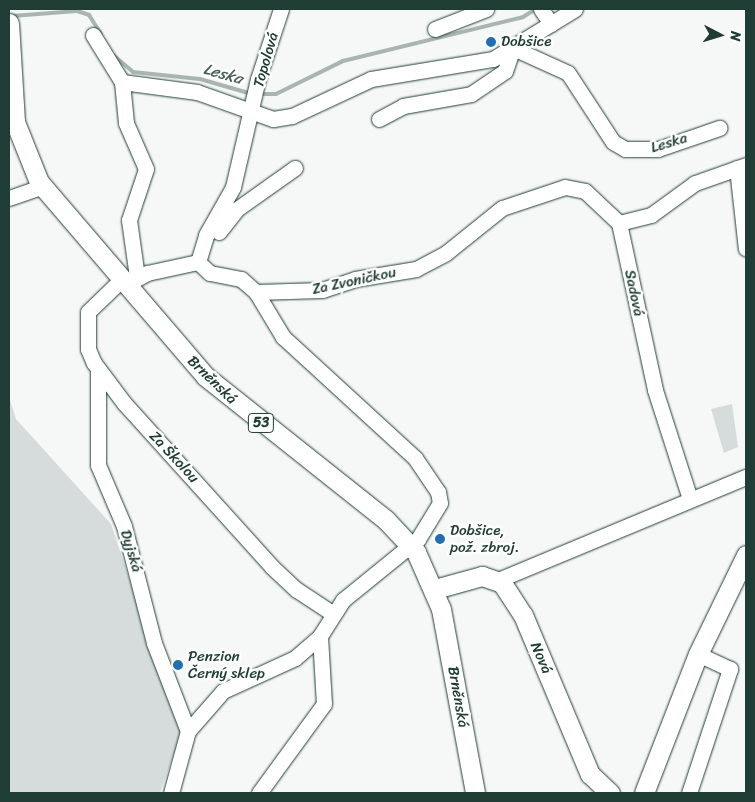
<!DOCTYPE html>
<meta charset="utf-8">
<style>
body{margin:0}
#map{position:relative;width:755px;height:802px;overflow:hidden;background:#f6f7f7;font-family:Sriracha,sans-serif}
div>[style]{position:absolute}
[style*='--x']{left:calc(var(--x)*1px);top:calc(var(--y)*1px);width:calc(var(--w)*1px);rotate:calc(var(--a)*1deg)}
.green>*{inset:0;background:#d6dcdb}
.stream>*{height:4px;margin:-2px;padding:0 2px;transform-origin:2px;border-radius:2px;background:#aab5b1}
.roads{filter:drop-shadow(0 0 1px #1f3d34) drop-shadow(0 0 1px #1f3d34)}
.minor>*{height:15px;margin:-7.5px;padding:0 7.5px;transform-origin:7.5px;border-radius:7.5px;background:#fff}
.major>*{height:19px;margin:-9.5px;padding:0 9.5px;transform-origin:9.5px;border-radius:9.5px;background:#fff}
.dots>*{width:14px;height:14px;translate:-50% -50%;box-sizing:border-box;border:2px solid #fff;border-radius:50%}
span{translate:-50% -50%;white-space:nowrap;text-align:center;line-height:1.15;-webkit-text-stroke:5px #fff;paint-order:stroke}
.shield-label span{padding:1px 4px;background:#fff;border:1px solid;border-radius:4px;-webkit-text-stroke-width:0}
.shield-label{font-size:14px;color:#1f3d34;font-weight:700}
.poi-label{font-size:15px;color:#1f3d34}
.left{translate:0 -50%;text-align:left}
.street-label{font-size:15px;color:#1f3d34}
.water-label{font-size:16px;color:#49615a;font-style:italic}
.frame{position:absolute;inset:0;border:10px solid #1f3d34;pointer-events:none}
.north{position:absolute;left:695px;top:10px;width:50px;height:50px;-webkit-text-stroke:4px #fff;paint-order:stroke;rotate:95deg;font-size:14px;font-weight:700;line-height:20px;text-align:center;color:#1f3d34}
.north::after{content:'';display:block;margin:auto;width:18px;height:22px;background:#1f3d34;clip-path:polygon(50% 0,100% 100%,50% 72%,0 100%)}
</style>
<div id="map">
<div class="green">
<i style="clip-path:polygon(9px 397px,16px 419px,111px 524px,181px 734px,160px 793px,9px 793px)"></i>
<i style="clip-path:polygon(732px 404px,738px 447px,724px 453px,711px 409px)"></i>
</div>
<div class="stream">
<i style="--x:12;--y:16;--w:65;--a:-4.4"></i>
<i style="--x:77;--y:11;--w:13;--a:18"></i>
<i style="--x:89;--y:15;--w:22;--a:58"></i>
<i style="--x:113;--y:55;--w:26;--a:40"></i>
<i style="--x:133;--y:72;--w:67;--a:6"></i>
<i style="--x:200;--y:79;--w:54;--a:16.1"></i>
<i style="--x:259;--y:94;--w:17;--a:0"></i>
<i style="--x:276;--y:94;--w:75;--a:-26.2"></i>
<i style="--x:343;--y:61;--w:185;--a:-13.7"></i>
<i style="--x:523;--y:17;--w:15;--a:-32"></i>
</div>
<div class="roads">
<div class="minor">
<i style="--x:541;--y:9;--w:18;--a:56"></i>
<i style="--x:435;--y:29;--w:55;--a:-21.4"></i>
<i style="--x:93;--y:35;--w:55;--a:58.3"></i>
<i style="--x:122;--y:82;--w:76;--a:7.6"></i>
<i style="--x:197;--y:92;--w:81;--a:19.6"></i>
<i style="--x:273;--y:119;--w:19;--a:-9"></i>
<i style="--x:292;--y:116;--w:87;--a:-25.1"></i>
<i style="--x:371;--y:79;--w:124;--a:-9.3"></i>
<i style="--x:493;--y:59;--w:96;--a:-31.4"></i>
<i style="--x:122;--y:82;--w:41;--a:84.4"></i>
<i style="--x:126;--y:123;--w:50;--a:66.5"></i>
<i style="--x:146;--y:169;--w:54;--a:108.4"></i>
<i style="--x:129;--y:220;--w:58;--a:82"></i>
<i style="--x:379;--y:119;--w:27;--a:-28"></i>
<i style="--x:403;--y:106;--w:69;--a:-10"></i>
<i style="--x:471;--y:94;--w:41;--a:-34.1"></i>
<i style="--x:505;--y:71;--w:24;--a:-71"></i>
<i style="--x:513;--y:48;--w:60;--a:24.4"></i>
<i style="--x:568;--y:73;--w:82;--a:56.9"></i>
<i style="--x:613;--y:142;--w:14;--a:30"></i>
<i style="--x:625;--y:149;--w:33;--a:0"></i>
<i style="--x:658;--y:149;--w:65;--a:-19"></i>
<i style="--x:737;--y:168;--w:81;--a:83.7"></i>
<i style="--x:9;--y:198;--w:37;--a:-19"></i>
<i style="--x:619;--y:223;--w:171;--a:77.8"></i>
<i style="--x:655;--y:390;--w:114;--a:72.2"></i>
<i style="--x:619;--y:223;--w:33;--a:-14"></i>
<i style="--x:651;--y:215;--w:54;--a:-36"></i>
<i style="--x:695;--y:183;--w:54;--a:-19.4"></i>
<i style="--x:219;--y:232;--w:29;--a:-52"></i>
<i style="--x:237;--y:209;--w:71;--a:-35.3"></i>
<i style="--x:198;--y:262;--w:16;--a:43"></i>
<i style="--x:210;--y:273;--w:32;--a:11"></i>
<i style="--x:241;--y:279;--w:20;--a:41"></i>
<i style="--x:256;--y:292;--w:66;--a:-1.7"></i>
<i style="--x:322;--y:290;--w:35;--a:-18"></i>
<i style="--x:355;--y:279;--w:62;--a:-9.3"></i>
<i style="--x:416;--y:269;--w:34;--a:-28"></i>
<i style="--x:446;--y:253;--w:72;--a:-38.8"></i>
<i style="--x:502;--y:208;--w:66;--a:-18.4"></i>
<i style="--x:565;--y:187;--w:20;--a:11"></i>
<i style="--x:585;--y:191;--w:47;--a:43.3"></i>
<i style="--x:198;--y:262;--w:28;--a:-73"></i>
<i style="--x:206;--y:235;--w:55;--a:-60.6"></i>
<i style="--x:233;--y:187;--w:111;--a:-77"></i>
<i style="--x:258;--y:79;--w:74;--a:-71.8"></i>
<i style="--x:122;--y:279;--w:47;--a:135.9"></i>
<i style="--x:88;--y:312;--w:37;--a:90"></i>
<i style="--x:88;--y:349;--w:15;--a:67"></i>
<i style="--x:94;--y:363;--w:50;--a:53.1"></i>
<i style="--x:124;--y:403;--w:221;--a:47.9"></i>
<i style="--x:272;--y:567;--w:34;--a:43"></i>
<i style="--x:297;--y:590;--w:42;--a:33.3"></i>
<i style="--x:129;--y:283;--w:21;--a:-29"></i>
<i style="--x:147;--y:273;--w:52;--a:-12.2"></i>
<i style="--x:98;--y:369;--w:96;--a:90"></i>
<i style="--x:98;--y:465;--w:66;--a:66.9"></i>
<i style="--x:124;--y:526;--w:121;--a:75.6"></i>
<i style="--x:154;--y:643;--w:94;--a:68.9"></i>
<i style="--x:498;--y:580;--w:269;--a:-22.6"></i>
<i style="--x:171;--y:793;--w:64;--a:-74.7"></i>
<i style="--x:188;--y:731;--w:53;--a:-48.8"></i>
<i style="--x:223;--y:691;--w:79;--a:-24.6"></i>
<i style="--x:295;--y:658;--w:33;--a:-41"></i>
<i style="--x:320;--y:636;--w:43;--a:-57.4"></i>
<i style="--x:343;--y:600;--w:97;--a:-39.1"></i>
<i style="--x:418;--y:539;--w:42;--a:-58.6"></i>
<i style="--x:440;--y:503;--w:11;--a:-100"></i>
<i style="--x:438;--y:492;--w:41;--a:-124.1"></i>
<i style="--x:415;--y:458;--w:179;--a:-137.5"></i>
<i style="--x:283;--y:337;--w:52;--a:-121"></i>
<i style="--x:259;--y:793;--w:110;--a:-53.9"></i>
<i style="--x:324;--y:704;--w:68;--a:-93.4"></i>
<i style="--x:689;--y:793;--w:131;--a:-71.7"></i>
<i style="--x:730;--y:669;--w:35;--a:-155"></i>
</div>
<div class="major">
<i style="--x:9;--y:23;--w:99;--a:86.5"></i>
<i style="--x:15;--y:122;--w:65;--a:68.2"></i>
<i style="--x:39;--y:182;--w:255;--a:49.4"></i>
<i style="--x:205;--y:376;--w:231;--a:38.5"></i>
<i style="--x:386;--y:520;--w:44;--a:46.8"></i>
<i style="--x:416;--y:552;--w:62;--a:66.3"></i>
<i style="--x:441;--y:609;--w:187;--a:79.5"></i>
<i style="--x:435;--y:589;--w:49;--a:-15.5"></i>
<i style="--x:482;--y:576;--w:21;--a:19"></i>
<i style="--x:502;--y:583;--w:38;--a:57"></i>
<i style="--x:523;--y:615;--w:173;--a:67.2"></i>
<i style="--x:590;--y:774;--w:28;--a:44"></i>
<i style="--x:644;--y:793;--w:149;--a:-68.8"></i>
<i style="--x:698;--y:654;--w:110;--a:-64.1"></i>
</div>
</div>
<div class="dots">
<i style="left:491px;top:42px;background:#1f6fb2"></i>
<i style="left:440px;top:539px;background:#1f6fb2"></i>
<i style="left:178px;top:665px;background:#1f6fb2"></i>
</div>
<div class="shield-label">
<span style="left:261px;top:423px">53</span>
</div>
<div class="poi-label">
<span class="left" style="left:501px;top:42px">Dobšice</span>
<span class="left" style="left:450px;top:539px">Dobšice,<br>pož. zbroj.</span>
<span class="left" style="left:188px;top:665px">Penzion<br>Černý sklep</span>
</div>
<div class="street-label">
<span style="left:266px;top:60px;rotate:-74deg">Topolová</span>
<span style="left:669px;top:143px;rotate:-17deg">Leska</span>
<span style="left:354px;top:281px;rotate:-12deg">Za Zvoničkou</span>
<span style="left:634px;top:293px;rotate:78deg">Sadová</span>
<span style="left:212px;top:380px;rotate:44deg">Brněnská</span>
<span style="left:174px;top:457px;rotate:47deg">Za Školou</span>
<span style="left:131px;top:551px;rotate:73deg">Dyjská</span>
<span style="left:541px;top:658px;rotate:67deg">Nová</span>
<span style="left:458px;top:697px;rotate:80deg">Brněnská</span>
</div>
<div class="water-label">
<span style="left:223px;top:74px;rotate:16deg">Leska</span>
</div>
<div class="frame"></div>
<div class="north">N</div>
</div>
